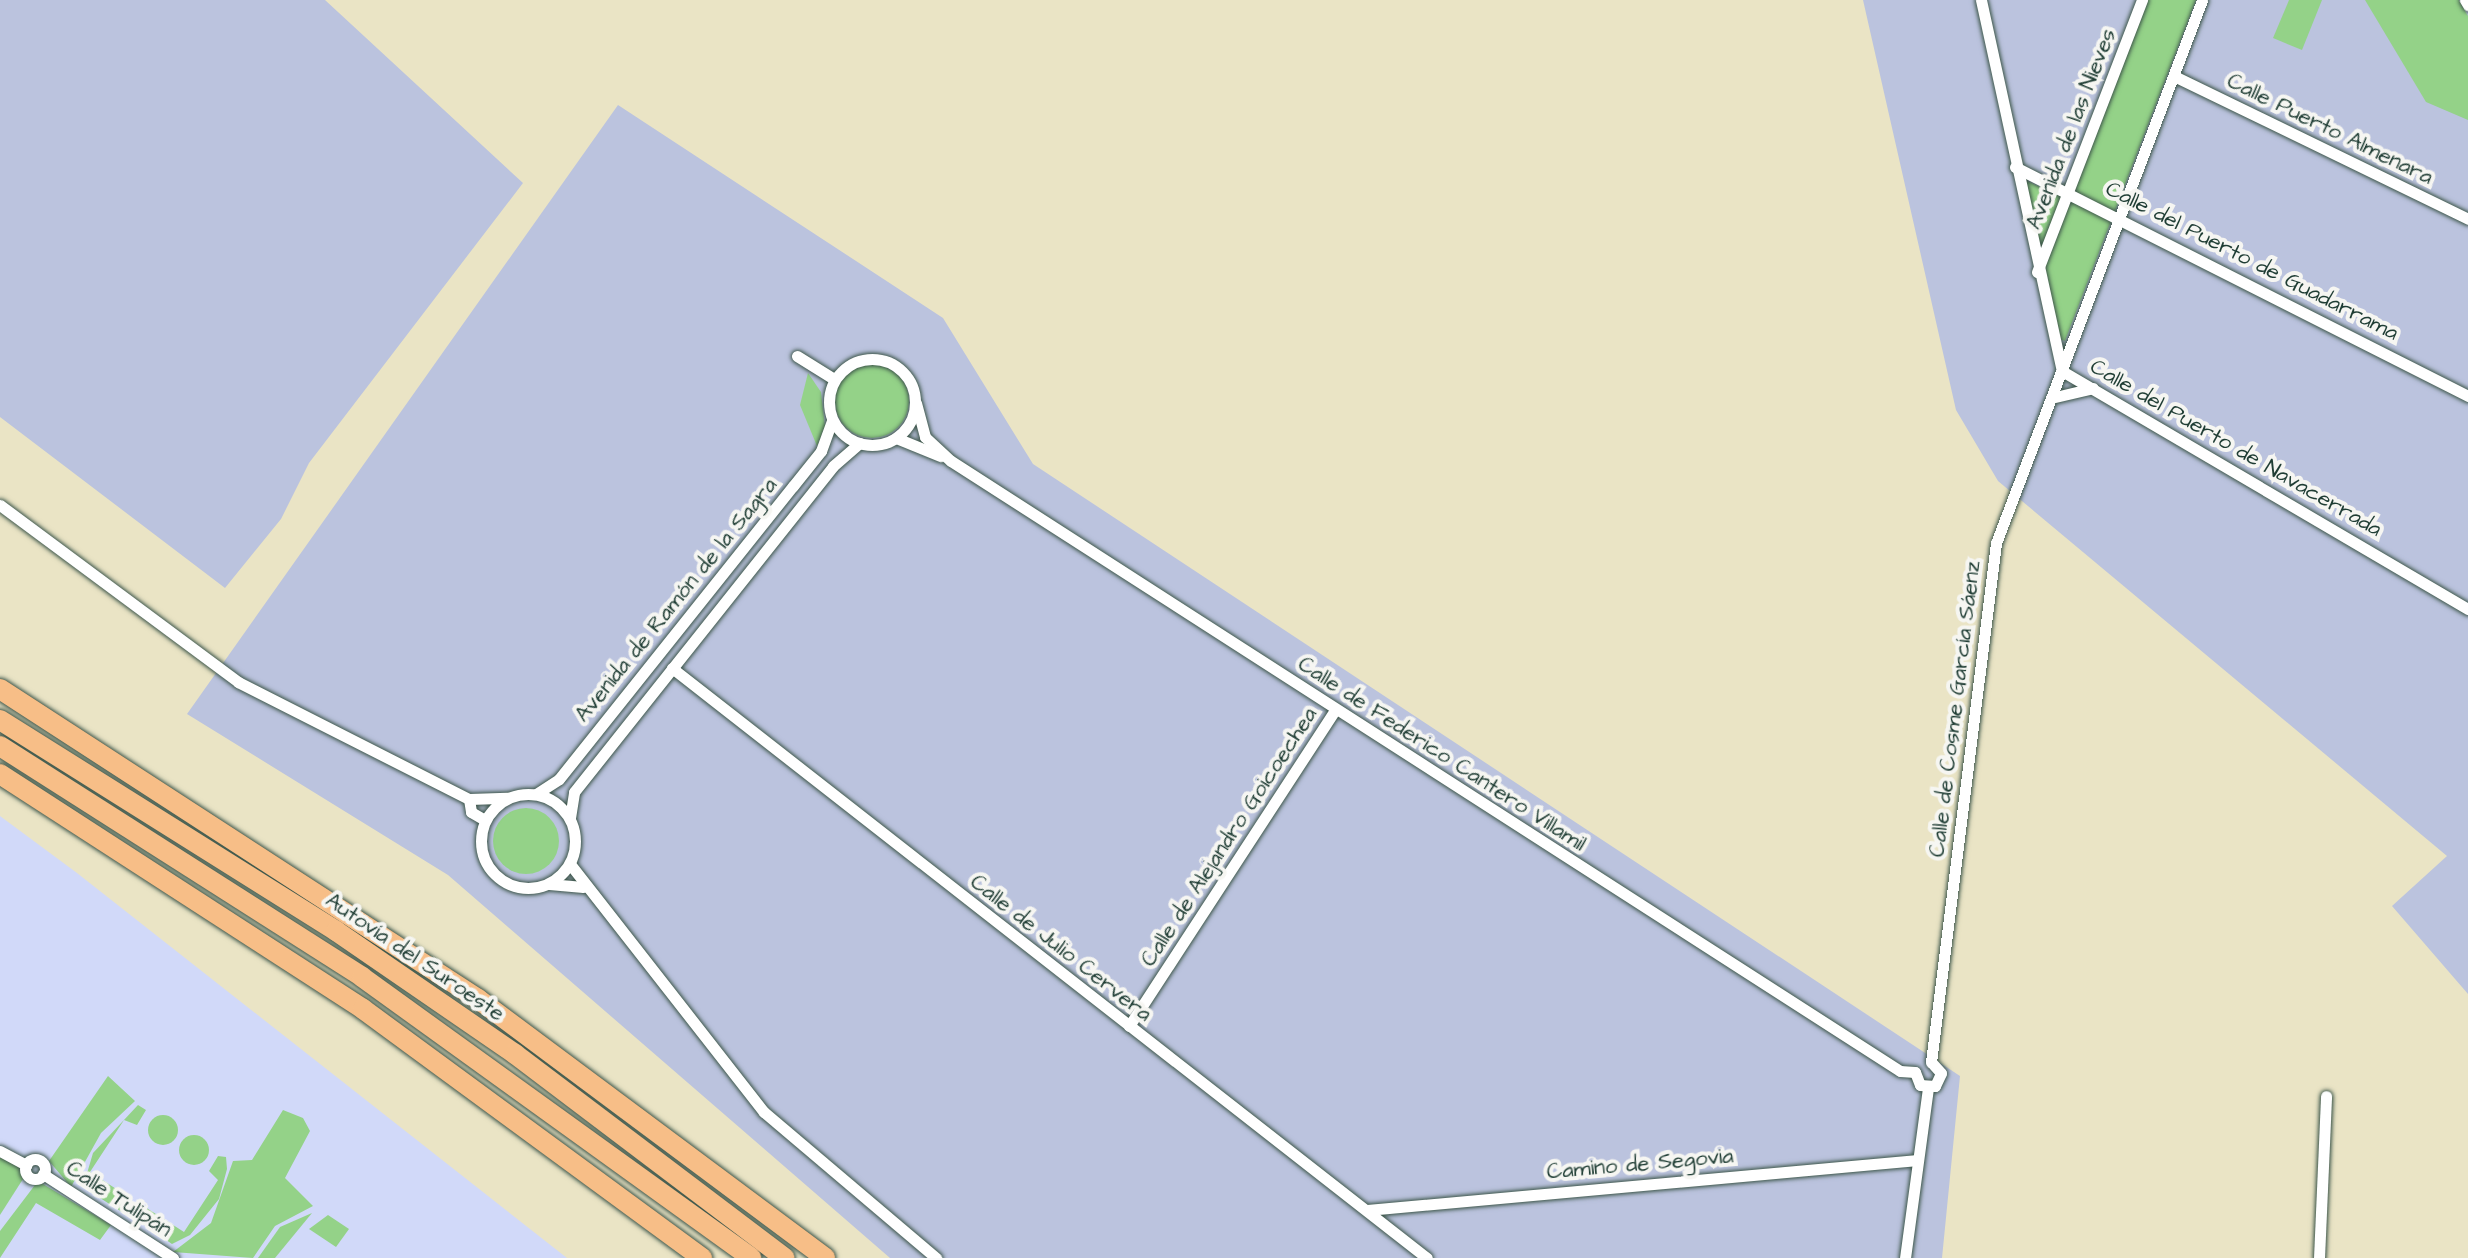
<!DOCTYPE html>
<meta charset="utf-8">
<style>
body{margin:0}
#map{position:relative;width:2468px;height:1258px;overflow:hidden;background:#eae4c5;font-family:"Architects Daughter",sans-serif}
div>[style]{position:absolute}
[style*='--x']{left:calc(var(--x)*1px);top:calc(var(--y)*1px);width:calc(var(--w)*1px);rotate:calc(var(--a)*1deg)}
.built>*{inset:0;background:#d1d9f9}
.industrial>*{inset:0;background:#bbc3de}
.green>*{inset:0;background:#94d288}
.round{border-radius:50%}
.roads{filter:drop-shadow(0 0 2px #3d564a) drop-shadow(0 0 2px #3d564a)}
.street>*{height:11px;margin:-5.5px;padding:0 5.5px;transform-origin:5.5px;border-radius:5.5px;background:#fff}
.street>.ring{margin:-5.5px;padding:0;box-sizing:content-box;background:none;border:11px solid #fff;border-radius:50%}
.highway>*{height:20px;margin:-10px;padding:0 10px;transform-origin:10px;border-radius:10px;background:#f7be87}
span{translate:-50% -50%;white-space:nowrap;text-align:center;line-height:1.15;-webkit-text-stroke:8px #f6f6f2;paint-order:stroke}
.street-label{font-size:22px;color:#1f3d34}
</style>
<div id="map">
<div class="built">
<i style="clip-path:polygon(0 816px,77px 873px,567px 1258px,0 1258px)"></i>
</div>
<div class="industrial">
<i style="clip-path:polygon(0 0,325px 0,523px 183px,309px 463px,281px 519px,225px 588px,0 417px)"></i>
<i style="clip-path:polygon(1863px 0,2468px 0,2468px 994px,2392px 906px,2447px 856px,1998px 481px,1956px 410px)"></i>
<i style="clip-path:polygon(618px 105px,943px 318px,1033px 464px,1960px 1076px,1942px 1258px,890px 1258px,448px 875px,187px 714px)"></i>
</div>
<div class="green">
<i style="clip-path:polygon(2147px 0,2196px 0,2065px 341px,2057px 338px,2022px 179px,2070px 200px)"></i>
<i style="clip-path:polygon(2289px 0,2322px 0,2302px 50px,2273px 38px)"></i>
<i style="clip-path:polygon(2365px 0,2459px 0,2468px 16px,2468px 120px,2426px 102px)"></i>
<i class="round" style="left:835px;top:364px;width:74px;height:74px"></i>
<i style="clip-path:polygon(808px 373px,821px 392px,825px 426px,817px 446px,800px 405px)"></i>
<i class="round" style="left:493px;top:808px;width:66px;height:66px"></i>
<i style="clip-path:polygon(108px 1076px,135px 1101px,101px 1133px,71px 1187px,49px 1161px)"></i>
<i style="clip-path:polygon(138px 1105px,146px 1110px,137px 1125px,124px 1120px,90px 1172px,124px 1194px,131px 1204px,125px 1214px,83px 1187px,93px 1153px)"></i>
<i style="clip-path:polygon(283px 1110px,303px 1118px,310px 1131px,285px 1178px,313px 1206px,275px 1226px,253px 1258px,173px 1252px,211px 1223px,233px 1161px,252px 1160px)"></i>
<i class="round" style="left:148px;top:1115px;width:30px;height:30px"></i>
<i class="round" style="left:179px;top:1135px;width:30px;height:30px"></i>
<i style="clip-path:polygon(0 1156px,22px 1169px,23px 1179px,0 1215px)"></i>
<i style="clip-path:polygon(218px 1156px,226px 1157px,227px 1169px,219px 1199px,190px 1235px,172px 1244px,134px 1218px,145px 1207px,184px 1232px,218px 1180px,209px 1171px)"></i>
<i style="clip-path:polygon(38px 1181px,111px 1225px,100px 1240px,36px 1203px,0 1258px,0 1231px)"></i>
<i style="clip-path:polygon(312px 1213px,275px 1258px,258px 1258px,280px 1227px)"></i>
<i style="clip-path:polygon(328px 1215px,349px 1229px,336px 1247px,309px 1229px)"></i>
</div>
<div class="roads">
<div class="street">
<i style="--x:1981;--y:0;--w:379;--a:77.7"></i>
<i style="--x:2465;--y:0;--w:6;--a:59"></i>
<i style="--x:2174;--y:76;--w:327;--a:25.9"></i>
<i style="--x:2015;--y:167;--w:508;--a:26.82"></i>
<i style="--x:2037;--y:272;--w:292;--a:-68.9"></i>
<i style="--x:797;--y:356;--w:44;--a:31.9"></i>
<i class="ring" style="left:829px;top:359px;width:75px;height:75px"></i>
<i style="--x:2062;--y:371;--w:471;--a:30.4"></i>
<i style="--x:2051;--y:398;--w:43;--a:-13.4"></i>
<i style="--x:916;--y:403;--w:35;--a:75"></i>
<i style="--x:925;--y:437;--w:35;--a:43"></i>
<i style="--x:951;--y:461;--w:1128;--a:32.73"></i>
<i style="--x:1900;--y:1071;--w:15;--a:4"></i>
<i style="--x:896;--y:438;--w:48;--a:22.2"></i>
<i style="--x:0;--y:505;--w:297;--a:36.6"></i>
<i style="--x:238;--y:682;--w:259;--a:26.9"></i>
<i style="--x:469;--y:799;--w:38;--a:-2"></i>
<i style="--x:672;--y:668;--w:958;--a:38.01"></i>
<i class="ring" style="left:481px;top:794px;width:83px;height:83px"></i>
<i style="--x:536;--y:794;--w:27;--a:-33"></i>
<i style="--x:559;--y:779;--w:375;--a:-51.4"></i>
<i style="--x:793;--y:486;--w:45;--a:-51.3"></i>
<i style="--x:821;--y:451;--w:33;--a:-70"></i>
<i style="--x:469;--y:799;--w:13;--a:81"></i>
<i style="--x:471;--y:812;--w:16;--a:30"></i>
<i style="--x:570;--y:818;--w:26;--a:-81"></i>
<i style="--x:574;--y:792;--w:416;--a:-51.5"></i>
<i style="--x:833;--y:466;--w:35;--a:-41"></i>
<i style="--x:570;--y:864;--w:315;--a:52"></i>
<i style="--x:764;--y:1112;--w:226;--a:40.3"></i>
<i style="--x:549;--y:884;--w:34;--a:5"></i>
<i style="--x:1129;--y:1026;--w:377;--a:-56.9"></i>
<i style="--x:1931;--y:1062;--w:523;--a:-82.86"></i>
<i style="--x:1996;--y:543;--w:581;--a:-69.22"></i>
<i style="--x:1915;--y:1072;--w:14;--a:69"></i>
<i style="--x:1920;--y:1085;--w:15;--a:4"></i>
<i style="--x:1935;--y:1086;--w:14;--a:-65"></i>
<i style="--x:1941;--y:1073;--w:15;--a:-132"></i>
<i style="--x:0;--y:1151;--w:30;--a:28"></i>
<i class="ring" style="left:25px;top:1159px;width:9px;height:9px"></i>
<i style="--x:43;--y:1174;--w:155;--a:32.9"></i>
<i style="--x:1367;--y:1210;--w:553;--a:-5.19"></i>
<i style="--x:1905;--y:1258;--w:172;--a:-82.3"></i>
<i style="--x:2319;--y:1258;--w:162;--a:-87.5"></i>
</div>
<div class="highway">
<i style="--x:0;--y:689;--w:570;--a:32.96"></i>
<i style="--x:478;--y:999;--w:433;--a:36.7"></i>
<i style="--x:0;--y:720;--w:397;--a:32.1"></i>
<i style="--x:336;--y:931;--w:217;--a:34.5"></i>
<i style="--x:515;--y:1054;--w:338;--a:37.1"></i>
<i style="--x:0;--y:746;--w:429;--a:32.5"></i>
<i style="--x:362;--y:977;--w:480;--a:35.8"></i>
<i style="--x:0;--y:774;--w:432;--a:32.9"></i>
<i style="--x:363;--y:1009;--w:421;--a:36.3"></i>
</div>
</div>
<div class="street-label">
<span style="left:2071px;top:129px;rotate:-69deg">Avenida de las Nieves</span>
<span style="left:2330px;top:129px;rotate:26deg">Calle Puerto Almenara</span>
<span style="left:2252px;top:261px;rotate:27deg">Calle del Puerto de Guadarrama</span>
<span style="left:2236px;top:448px;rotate:30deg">Calle del Puerto de Navacerrada</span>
<span style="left:676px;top:600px;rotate:-51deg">Avenida de Ramón de la Sagra</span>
<span style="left:1955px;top:709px;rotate:-83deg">Calle de Cosme García Sáenz</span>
<span style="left:1442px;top:754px;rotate:33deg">Calle de Federico Cantero Villamil</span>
<span style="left:1229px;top:837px;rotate:-57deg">Calle de Alejandro Goicoechea</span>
<span style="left:1061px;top:948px;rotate:38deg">Calle de Julio Cervera</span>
<span style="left:415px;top:957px;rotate:34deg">Autovía del Suroeste</span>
<span style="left:1640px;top:1164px;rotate:-5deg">Camino de Segovia</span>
<span style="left:119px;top:1199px;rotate:33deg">Calle Tulipán</span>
</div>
</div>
